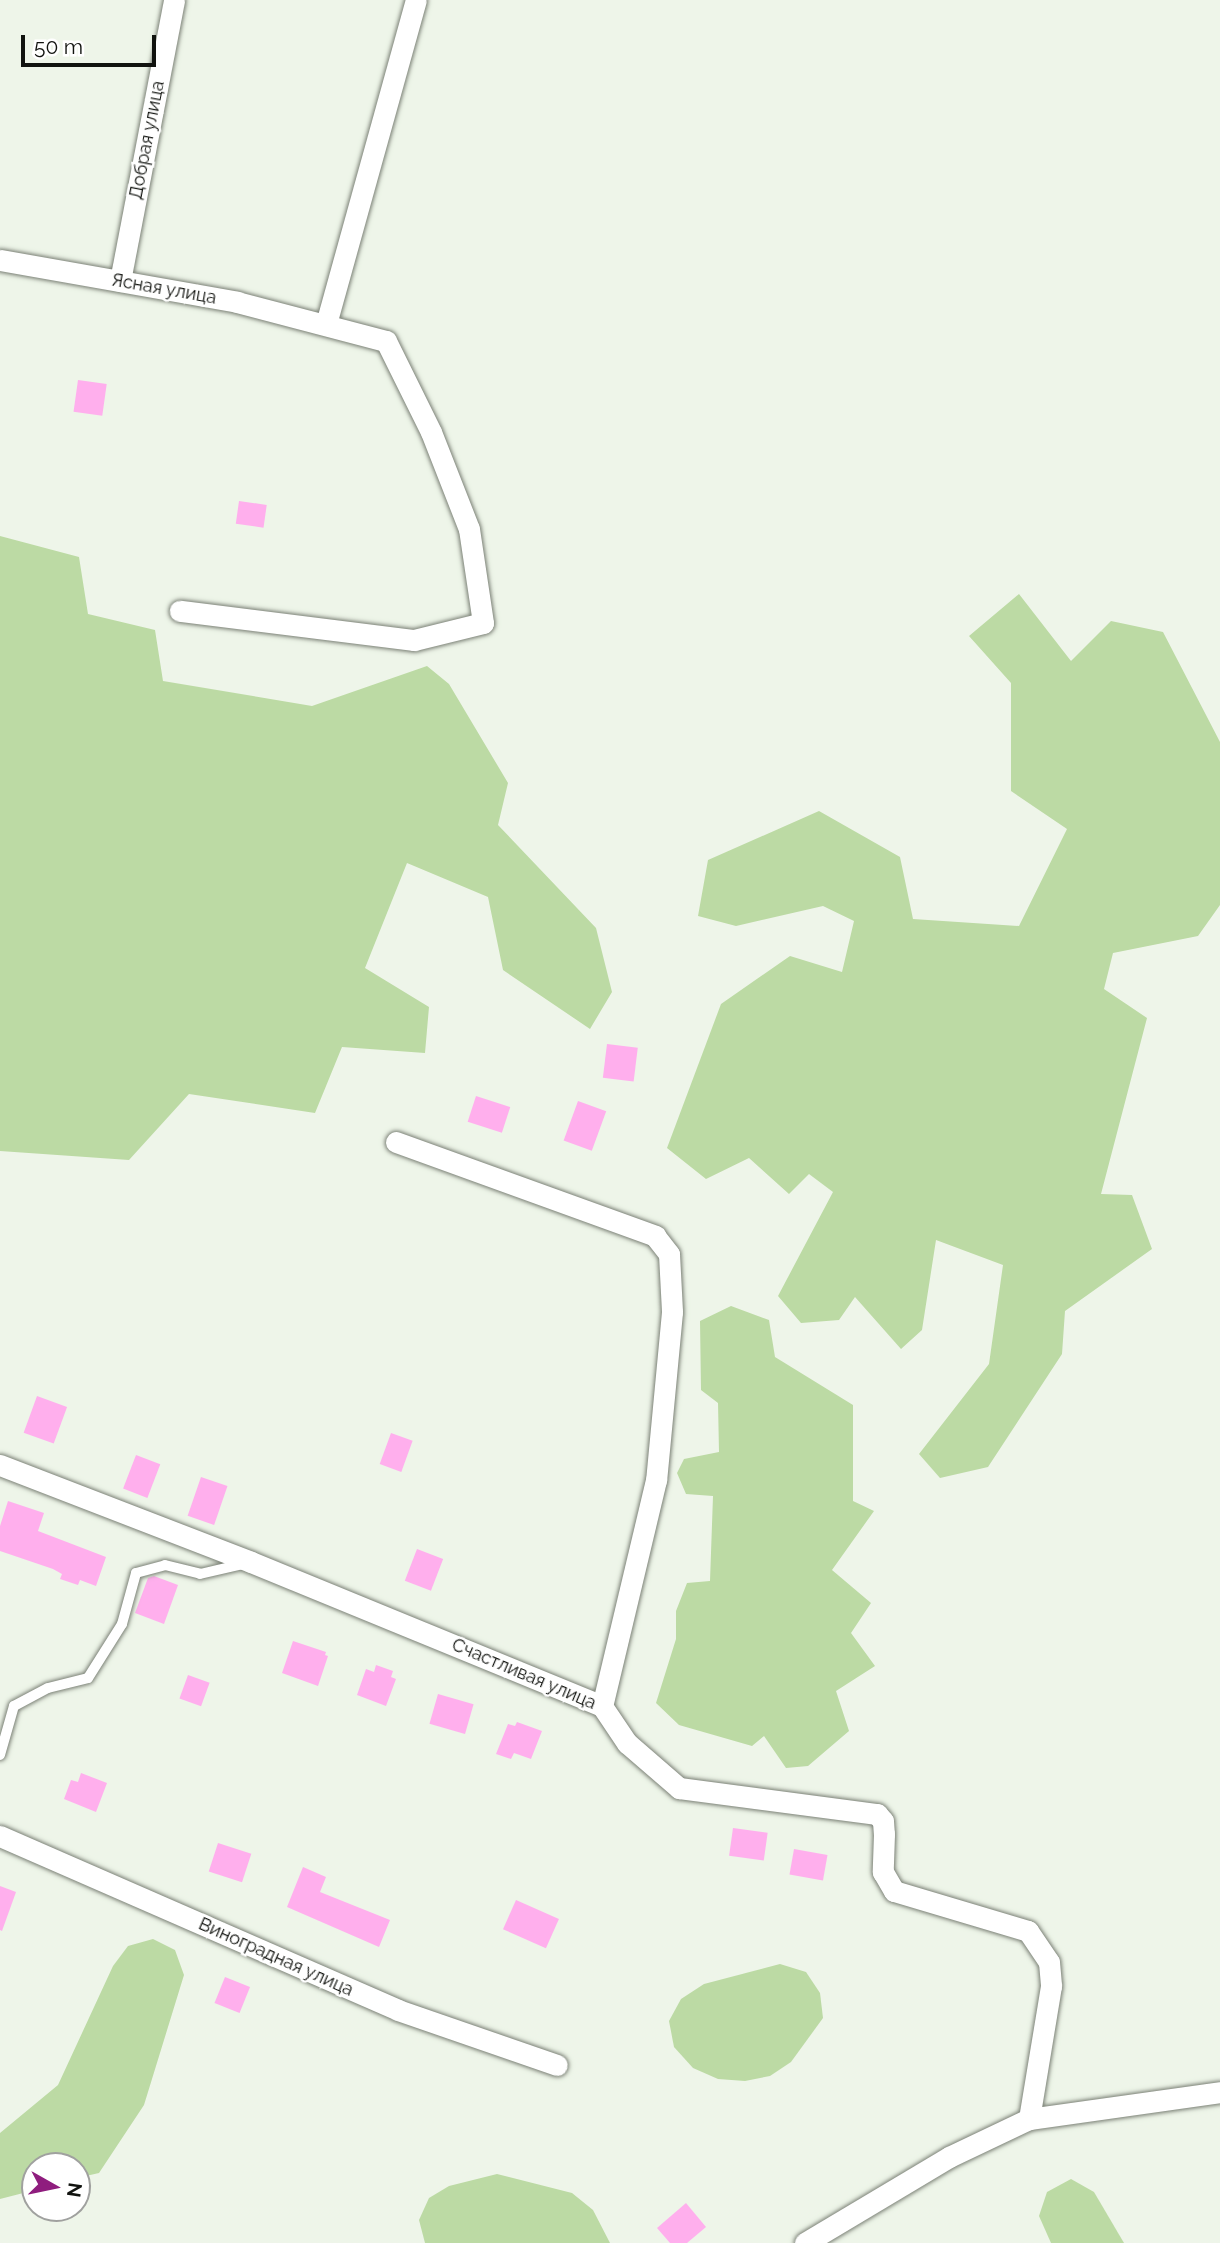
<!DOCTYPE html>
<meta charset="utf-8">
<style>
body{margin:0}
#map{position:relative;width:1220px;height:2243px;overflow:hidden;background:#eef5e9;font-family:Raleway,sans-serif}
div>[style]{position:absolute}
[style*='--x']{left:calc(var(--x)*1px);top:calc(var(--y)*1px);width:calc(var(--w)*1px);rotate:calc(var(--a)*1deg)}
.green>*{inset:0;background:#bcdaa4}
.building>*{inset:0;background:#ffafed;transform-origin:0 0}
.roads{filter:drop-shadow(0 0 2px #7b8176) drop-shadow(0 0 2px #7b8176)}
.lane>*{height:10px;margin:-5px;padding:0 5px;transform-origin:5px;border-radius:5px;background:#fff}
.street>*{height:21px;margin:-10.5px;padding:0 10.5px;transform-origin:10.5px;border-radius:10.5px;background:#fff}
span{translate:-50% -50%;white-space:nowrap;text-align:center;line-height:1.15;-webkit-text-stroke:5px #fff;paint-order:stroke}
.street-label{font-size:18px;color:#11130f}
.north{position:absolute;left:21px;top:2152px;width:70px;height:70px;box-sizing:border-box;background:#fff;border:2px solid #a0a19f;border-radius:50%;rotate:99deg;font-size:19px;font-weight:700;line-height:28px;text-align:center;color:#11130f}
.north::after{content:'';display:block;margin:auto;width:24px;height:32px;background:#8f1d7e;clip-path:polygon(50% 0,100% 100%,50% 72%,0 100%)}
.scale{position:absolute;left:21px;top:35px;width:135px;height:32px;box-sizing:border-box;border:4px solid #11130f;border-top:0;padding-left:9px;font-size:21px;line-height:24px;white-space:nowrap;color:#11130f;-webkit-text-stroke:5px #fff;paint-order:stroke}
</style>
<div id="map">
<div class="green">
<i style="clip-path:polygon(0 536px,79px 557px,88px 614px,155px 630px,163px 681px,312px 706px,427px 666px,449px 684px,508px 783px,498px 825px,596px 928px,612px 992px,590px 1029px,503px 970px,488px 897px,407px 863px,365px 968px,429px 1007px,425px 1053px,342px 1047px,315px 1113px,189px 1094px,129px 1160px,0 1151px)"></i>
<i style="clip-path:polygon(1019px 594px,1071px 661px,1111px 621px,1163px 632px,1220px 742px,1220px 905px,1198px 936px,1113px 953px,1104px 989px,1147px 1018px,1101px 1194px,1132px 1195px,1152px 1249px,1065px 1311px,1062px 1354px,988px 1467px,940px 1478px,919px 1454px,989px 1364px,1003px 1265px,936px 1240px,922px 1330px,901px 1349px,855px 1297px,839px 1320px,801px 1323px,778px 1296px,833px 1192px,809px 1174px,789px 1194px,749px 1158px,706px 1179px,667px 1148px,721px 1004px,790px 956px,842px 972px,854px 921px,823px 906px,736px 926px,698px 916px,708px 860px,819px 811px,900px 857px,913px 919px,1019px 926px,1067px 829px,1011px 791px,1011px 683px,969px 636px)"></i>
<i style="clip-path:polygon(731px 1306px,769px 1320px,775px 1357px,853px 1405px,853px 1501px,874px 1511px,832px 1570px,871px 1603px,851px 1633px,875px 1666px,836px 1691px,849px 1731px,808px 1766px,786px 1768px,764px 1736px,752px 1746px,679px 1725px,656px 1703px,676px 1639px,676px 1611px,687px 1583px,710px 1581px,713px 1496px,686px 1494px,677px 1473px,684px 1459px,719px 1452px,718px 1403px,701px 1390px,700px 1321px)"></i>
<i style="clip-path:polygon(153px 1939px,175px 1950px,184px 1975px,144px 2105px,99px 2173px,77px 2178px,77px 2166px,35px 2166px,35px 2190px,0 2199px,0 2133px,58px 2085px,113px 1966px,128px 1946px)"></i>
<i style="clip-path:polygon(780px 1964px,806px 1972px,820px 1993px,823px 2018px,791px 2062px,770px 2076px,745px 2081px,718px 2079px,693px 2068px,674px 2047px,669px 2021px,681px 1999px,704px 1984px)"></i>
<i style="clip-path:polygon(497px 2174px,572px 2193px,593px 2210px,610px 2243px,425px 2243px,419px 2220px,429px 2198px,449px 2186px)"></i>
<i style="clip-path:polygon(1071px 2179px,1094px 2192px,1124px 2243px,1051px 2243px,1039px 2216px,1047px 2192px)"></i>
</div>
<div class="building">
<i style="left:78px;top:380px;width:29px;height:32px;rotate:8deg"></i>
<i style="left:239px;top:501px;width:28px;height:23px;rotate:8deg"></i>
<i style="left:607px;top:1044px;width:31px;height:34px;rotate:7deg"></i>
<i style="left:476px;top:1096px;width:36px;height:27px;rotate:18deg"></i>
<i style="left:578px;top:1101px;width:30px;height:42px;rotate:20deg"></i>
<i style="left:37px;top:1396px;width:32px;height:39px;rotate:20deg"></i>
<i style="left:391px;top:1433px;width:23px;height:33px;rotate:20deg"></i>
<i style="left:136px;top:1455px;width:26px;height:36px;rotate:21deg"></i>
<i style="left:201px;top:1477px;width:28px;height:41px;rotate:19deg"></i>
<i style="clip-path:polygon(8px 1501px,44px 1513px,38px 1531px,106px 1557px,96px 1586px,80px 1580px,78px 1585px,60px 1579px,62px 1574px,53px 1569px,0 1551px,0 1526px)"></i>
<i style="left:417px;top:1549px;width:28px;height:34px;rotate:21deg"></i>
<i style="clip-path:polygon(154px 1576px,178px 1585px,164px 1624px,135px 1613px,148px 1578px)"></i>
<i style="clip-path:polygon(293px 1641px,326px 1652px,325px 1655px,328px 1656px,318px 1686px,282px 1673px)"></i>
<i style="clip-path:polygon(376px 1665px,393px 1671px,391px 1677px,396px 1679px,386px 1706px,357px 1695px,366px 1669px,374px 1672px)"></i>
<i style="left:188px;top:1675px;width:23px;height:25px;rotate:20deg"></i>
<i style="left:438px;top:1694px;width:37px;height:31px;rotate:16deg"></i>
<i style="clip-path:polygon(517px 1722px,542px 1731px,531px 1759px,514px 1753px,511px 1759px,496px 1754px,508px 1724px,515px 1726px)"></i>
<i style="clip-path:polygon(81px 1773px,107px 1783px,96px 1812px,64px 1799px,71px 1780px,78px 1782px)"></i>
<i style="left:733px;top:1828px;width:35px;height:28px;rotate:8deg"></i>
<i style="left:218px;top:1843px;width:35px;height:30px;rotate:18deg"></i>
<i style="left:794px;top:1849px;width:34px;height:26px;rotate:10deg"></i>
<i style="clip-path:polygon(303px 1867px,326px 1877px,320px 1892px,390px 1920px,379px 1947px,287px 1907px)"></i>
<i style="clip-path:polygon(0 1886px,16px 1892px,2px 1931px,0 1930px)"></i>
<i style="left:516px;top:1900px;width:47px;height:32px;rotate:24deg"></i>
<i style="left:225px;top:1977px;width:27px;height:28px;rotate:22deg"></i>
<i style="clip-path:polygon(686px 2203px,706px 2227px,687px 2243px,670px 2243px,657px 2228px)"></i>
</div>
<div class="roads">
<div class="lane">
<i style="--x:0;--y:1755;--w:51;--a:-74.1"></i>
<i style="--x:14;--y:1706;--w:38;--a:-28"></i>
<i style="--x:48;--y:1688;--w:41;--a:-14"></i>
<i style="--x:88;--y:1678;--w:64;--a:-57.8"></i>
<i style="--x:122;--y:1624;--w:53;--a:-74.6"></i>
<i style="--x:136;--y:1573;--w:30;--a:-15"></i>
<i style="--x:165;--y:1565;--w:36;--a:14"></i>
<i style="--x:200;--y:1574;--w:48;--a:-13.2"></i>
</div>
<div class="street">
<i style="--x:0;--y:260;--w:241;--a:10"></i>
<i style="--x:237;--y:302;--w:154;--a:14.7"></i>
<i style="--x:386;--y:341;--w:102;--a:63.7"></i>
<i style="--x:431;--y:432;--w:104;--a:68.6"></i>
<i style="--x:469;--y:529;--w:95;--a:81.5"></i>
<i style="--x:483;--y:623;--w:71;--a:166.2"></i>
<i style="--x:414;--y:640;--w:236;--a:-172.9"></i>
<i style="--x:120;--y:281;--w:286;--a:-79.1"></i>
<i style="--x:326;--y:324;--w:336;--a:-74.5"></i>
<i style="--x:396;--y:1142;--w:276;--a:19.9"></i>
<i style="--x:655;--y:1236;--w:23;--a:52"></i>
<i style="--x:669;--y:1254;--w:58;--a:87"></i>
<i style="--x:672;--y:1312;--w:169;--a:95.4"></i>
<i style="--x:656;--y:1480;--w:232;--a:103.4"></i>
<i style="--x:0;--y:1465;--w:269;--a:21.1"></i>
<i style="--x:251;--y:1562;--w:379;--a:22.3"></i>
<i style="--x:602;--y:1706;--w:45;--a:56"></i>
<i style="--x:627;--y:1743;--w:69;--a:40.9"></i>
<i style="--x:679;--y:1788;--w:200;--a:7.5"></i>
<i style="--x:877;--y:1814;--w:9;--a:49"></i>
<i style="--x:883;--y:1821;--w:13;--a:86"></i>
<i style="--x:884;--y:1834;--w:38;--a:92"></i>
<i style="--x:883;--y:1872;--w:22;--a:60"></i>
<i style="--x:894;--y:1891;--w:140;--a:16.6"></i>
<i style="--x:1028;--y:1931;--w:37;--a:56"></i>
<i style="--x:1049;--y:1962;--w:24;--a:85"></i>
<i style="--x:1051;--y:1986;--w:135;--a:99.4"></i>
<i style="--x:0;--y:1836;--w:434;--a:23.6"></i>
<i style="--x:398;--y:2010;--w:168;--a:19.1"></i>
<i style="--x:805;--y:2243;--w:168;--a:-30.8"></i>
<i style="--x:949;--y:2157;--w:89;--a:-25.4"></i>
<i style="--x:1029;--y:2119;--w:193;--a:-8"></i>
</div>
</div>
<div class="street-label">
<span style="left:147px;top:140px;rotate:-79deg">Добрая улица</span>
<span style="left:164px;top:289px;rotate:10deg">Ясная улица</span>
<span style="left:524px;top:1674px;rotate:23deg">Счастливая улица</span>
<span style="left:276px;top:1957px;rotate:24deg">Виноградная улица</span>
</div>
<div class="north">N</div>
<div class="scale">50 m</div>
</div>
